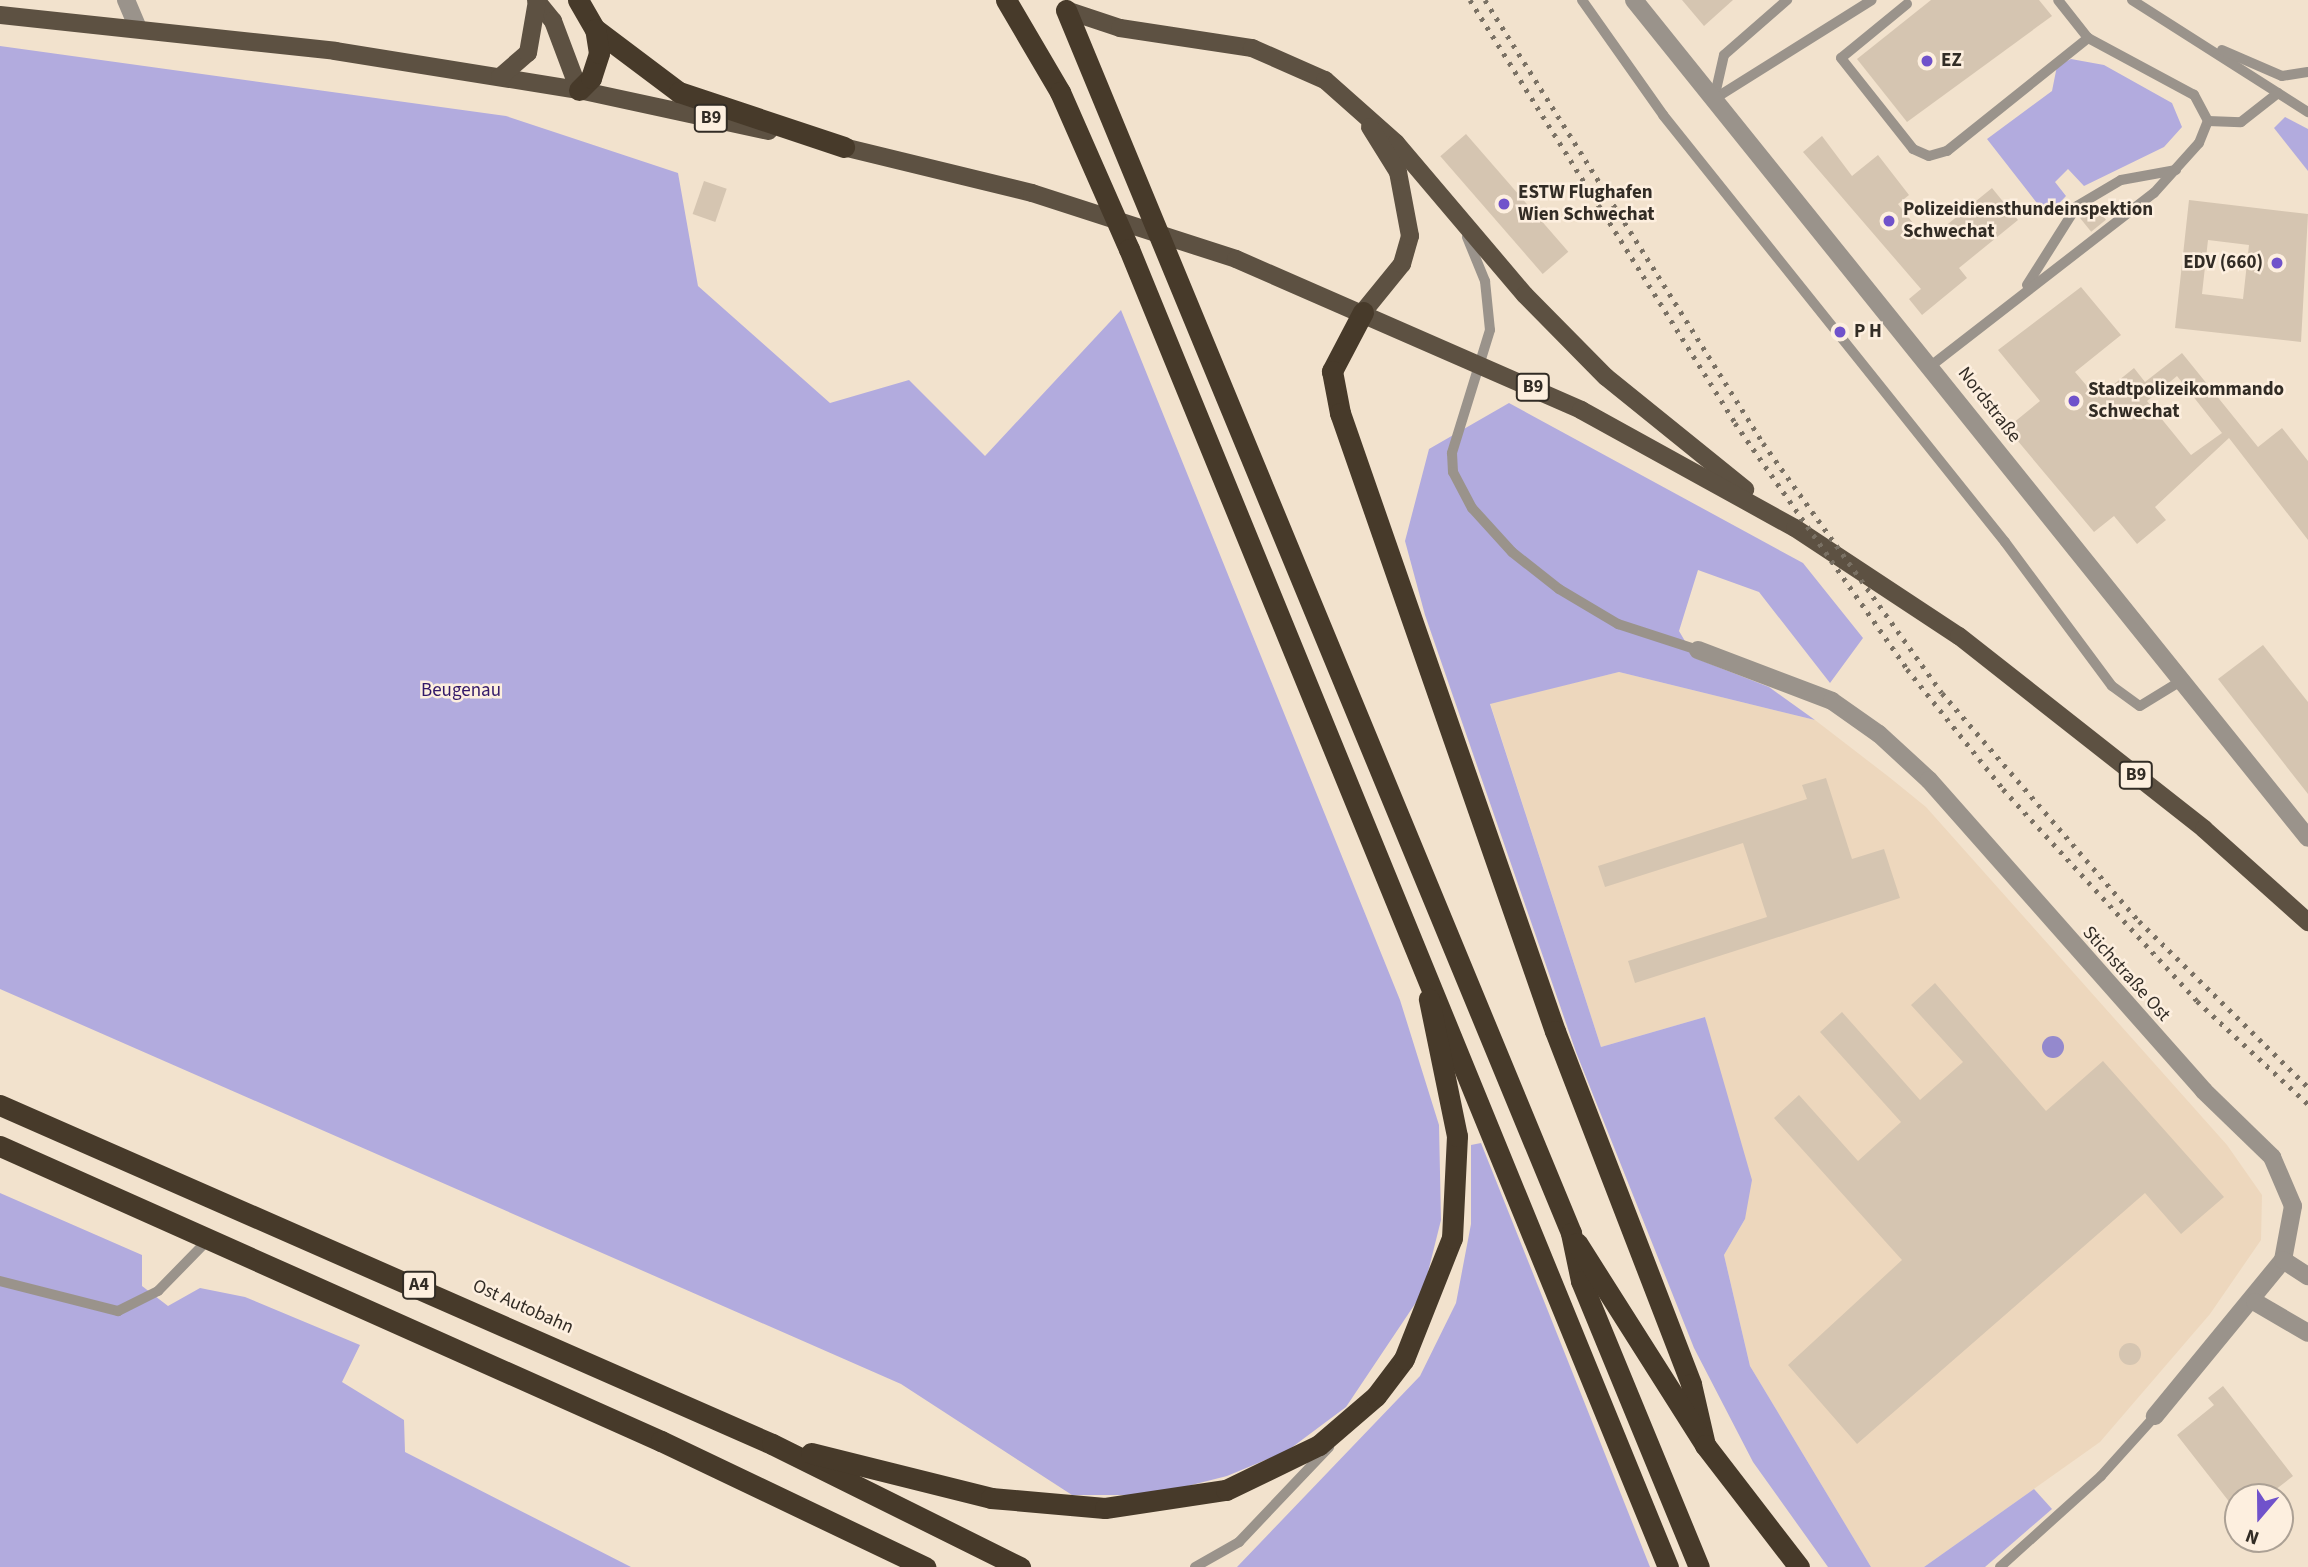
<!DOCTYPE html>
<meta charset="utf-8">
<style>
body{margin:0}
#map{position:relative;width:2308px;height:1567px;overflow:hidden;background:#f2e2cd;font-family:"Source Sans 3",sans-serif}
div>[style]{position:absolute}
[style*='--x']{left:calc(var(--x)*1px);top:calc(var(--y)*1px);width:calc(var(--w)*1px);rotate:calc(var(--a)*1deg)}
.built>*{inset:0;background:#edd7bd}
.green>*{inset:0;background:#b2abde}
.water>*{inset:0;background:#9489cd}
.round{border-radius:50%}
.building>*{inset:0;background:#d5c5b1;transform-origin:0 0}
.lane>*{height:10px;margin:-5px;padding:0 5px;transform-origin:5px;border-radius:5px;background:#9a938b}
.street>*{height:18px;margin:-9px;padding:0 9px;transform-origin:9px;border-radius:9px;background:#9a938b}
.primary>*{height:18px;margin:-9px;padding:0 9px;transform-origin:9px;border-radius:9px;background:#5d5142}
.highway>*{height:21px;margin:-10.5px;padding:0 10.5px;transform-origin:10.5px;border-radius:10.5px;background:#473a2a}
.rail>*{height:5px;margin-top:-2.5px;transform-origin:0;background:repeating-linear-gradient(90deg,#7a7164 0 3.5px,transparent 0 10.5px)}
.dots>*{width:19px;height:19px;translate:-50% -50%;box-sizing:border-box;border:4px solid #fdefdf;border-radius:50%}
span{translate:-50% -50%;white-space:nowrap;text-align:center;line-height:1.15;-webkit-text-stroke:5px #fdefdf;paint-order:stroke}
.shield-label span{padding:2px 5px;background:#fdefdf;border:2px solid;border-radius:5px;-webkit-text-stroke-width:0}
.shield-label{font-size:18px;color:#322c25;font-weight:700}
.poi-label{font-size:19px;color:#322c25;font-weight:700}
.left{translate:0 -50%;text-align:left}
.right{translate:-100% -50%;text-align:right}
.street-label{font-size:19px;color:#322c25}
.park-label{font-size:19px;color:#321969}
.north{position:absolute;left:2224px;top:1483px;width:70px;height:70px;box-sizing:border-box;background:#fdefdf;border:2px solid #aca195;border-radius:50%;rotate:200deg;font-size:19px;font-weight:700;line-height:28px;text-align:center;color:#322c25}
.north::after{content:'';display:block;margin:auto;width:24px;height:32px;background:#7052cb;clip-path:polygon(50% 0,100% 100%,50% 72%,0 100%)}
</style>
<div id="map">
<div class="built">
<i style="clip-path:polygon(1619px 672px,1815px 720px,1889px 777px,1926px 807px,2227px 1145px,2262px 1195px,2261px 1240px,2210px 1314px,2100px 1442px,1924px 1567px,1871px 1567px,1750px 1366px,1724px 1255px,1745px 1219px,1705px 1017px,1601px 1047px,1490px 703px)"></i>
</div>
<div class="green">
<i style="clip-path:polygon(0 46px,506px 116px,678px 173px,698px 286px,830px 403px,909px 380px,985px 456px,1121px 310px,1400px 1000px,1439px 1125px,1441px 1220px,1423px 1292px,1346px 1407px,1287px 1451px,1227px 1476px,1152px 1495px,1072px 1495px,901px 1384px,0 989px)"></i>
<i style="clip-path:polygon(2071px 59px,2104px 65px,2172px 103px,2182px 127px,2164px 147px,2084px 186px,2068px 169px,2055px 182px,2066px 196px,2047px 216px,1987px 139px,2052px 91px,2057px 66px)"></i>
<i style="clip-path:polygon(2285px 117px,2308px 129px,2308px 171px,2274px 128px)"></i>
<i style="clip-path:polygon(1509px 403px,1803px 563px,1863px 638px,1830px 683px,1759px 592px,1698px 570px,1679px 631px,1695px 658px,1769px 687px,1815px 720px,1619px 672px,1490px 704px,1601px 1047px,1705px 1017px,1752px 1180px,1745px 1219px,1724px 1255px,1750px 1366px,1871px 1567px,1828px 1567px,1753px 1462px,1694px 1348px,1576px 1052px,1425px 615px,1405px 541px,1429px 449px)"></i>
<i style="clip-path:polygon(1481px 1143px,1650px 1567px,1237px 1567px,1420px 1376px,1456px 1303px,1471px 1224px,1471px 1145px)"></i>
<i style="clip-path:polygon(0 1193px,142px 1255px,142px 1286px,168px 1306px,200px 1288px,245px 1297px,360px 1345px,342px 1382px,404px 1420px,405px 1452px,631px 1567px,0 1567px)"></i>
<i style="clip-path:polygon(2034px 1489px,2052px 1509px,1985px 1567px,1924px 1567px)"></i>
</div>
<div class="water">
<i class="round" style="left:2042px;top:1036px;width:22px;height:22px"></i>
</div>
<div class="building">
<i style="clip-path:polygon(1682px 0,1733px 0,1704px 26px)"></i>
<i style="clip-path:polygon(1931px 0,2039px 0,2052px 16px,1907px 122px,1857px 59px)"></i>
<i style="left:1466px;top:134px;width:156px;height:34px;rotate:49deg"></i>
<i style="clip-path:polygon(1822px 136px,1852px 176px,1878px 155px,1909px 195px,1898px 204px,1920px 232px,1925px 228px,1932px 237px,1992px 188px,2018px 220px,1959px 268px,1967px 278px,1922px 315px,1909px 299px,1921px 289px,1803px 152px)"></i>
<i style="left:704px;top:181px;width:24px;height:35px;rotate:19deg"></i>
<i style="clip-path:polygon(evenodd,2189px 200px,2308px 214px,2301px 342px,2175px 328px,2189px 200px,2208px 240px,2249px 245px,2243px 299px,2202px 294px,2208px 240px)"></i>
<i style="left:2094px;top:205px;width:19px;height:19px;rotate:51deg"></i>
<i style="clip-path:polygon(evenodd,2081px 287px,2121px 335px,2075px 372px,2097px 398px,2134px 368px,2145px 382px,2182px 353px,2258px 447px,2282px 428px,2308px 461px,2308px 540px,2229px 438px,2155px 507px,2166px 520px,2137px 544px,2114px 516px,2094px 532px,2007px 428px,2040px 401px,1998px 350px,2081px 287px,2177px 376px,2222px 433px,2191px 455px,2147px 401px,2177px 376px)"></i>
<i style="clip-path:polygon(2263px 645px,2308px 702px,2308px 794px,2218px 679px)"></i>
<i style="clip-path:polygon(1826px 778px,1852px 859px,1884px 849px,1900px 898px,1635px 983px,1628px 961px,1767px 917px,1743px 843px,1605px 887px,1598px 866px,1807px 799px,1802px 785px)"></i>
<i style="clip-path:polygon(1935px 983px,2046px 1111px,2103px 1061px,2224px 1197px,2181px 1234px,2145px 1193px,1857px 1444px,1788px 1365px,1902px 1260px,1774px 1118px,1799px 1095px,1858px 1161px,1901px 1122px,1820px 1032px,1842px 1012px,1920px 1100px,1963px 1062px,1911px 1005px)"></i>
<i class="round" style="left:2119px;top:1343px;width:22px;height:22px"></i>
<i style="clip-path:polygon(2223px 1386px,2293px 1476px,2266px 1497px,2238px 1497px,2238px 1513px,2177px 1435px,2214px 1405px,2208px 1398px)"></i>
</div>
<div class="lane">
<i style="--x:1582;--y:0;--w:141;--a:54.8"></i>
<i style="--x:1663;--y:115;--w:547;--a:51.31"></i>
<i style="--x:2005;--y:542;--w:179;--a:53.4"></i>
<i style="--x:2112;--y:686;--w:34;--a:36"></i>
<i style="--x:2140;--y:706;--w:46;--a:-31.6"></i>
<i style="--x:2132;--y:0;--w:209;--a:32.5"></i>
<i style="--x:1907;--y:4;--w:85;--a:140.7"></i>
<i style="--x:1841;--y:58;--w:116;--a:51.6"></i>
<i style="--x:1913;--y:149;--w:17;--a:24"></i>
<i style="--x:1929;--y:156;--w:19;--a:-16"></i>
<i style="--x:1947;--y:151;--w:181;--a:-38.7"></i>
<i style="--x:2222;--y:50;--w:65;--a:23.4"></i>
<i style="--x:2282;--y:76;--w:26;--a:-9"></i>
<i style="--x:1714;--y:99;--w:186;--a:-32.1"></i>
<i style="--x:1714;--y:99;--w:45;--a:-77.2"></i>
<i style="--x:1724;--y:55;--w:84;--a:-41.1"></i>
<i style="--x:2208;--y:121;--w:33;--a:2"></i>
<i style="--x:2241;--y:122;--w:47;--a:-38.1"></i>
<i style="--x:1467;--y:237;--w:48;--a:67.8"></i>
<i style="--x:1485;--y:281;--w:49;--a:84.2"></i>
<i style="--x:1490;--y:330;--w:129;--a:107.2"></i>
<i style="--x:1452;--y:453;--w:19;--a:87"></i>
<i style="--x:1453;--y:472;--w:41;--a:62.2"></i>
<i style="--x:1472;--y:508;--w:59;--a:47.7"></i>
<i style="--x:1512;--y:552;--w:60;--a:38.2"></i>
<i style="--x:1559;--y:589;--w:69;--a:30.7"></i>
<i style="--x:1618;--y:624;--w:84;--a:18"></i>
<i style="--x:2027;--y:285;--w:93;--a:-57.7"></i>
<i style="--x:2077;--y:206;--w:51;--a:-30.6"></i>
<i style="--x:2121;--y:180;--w:56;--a:-10.3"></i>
<i style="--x:1932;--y:365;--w:281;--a:-37.8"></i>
<i style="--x:2154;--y:193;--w:67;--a:-48"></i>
<i style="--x:2199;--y:143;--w:24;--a:-68"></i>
<i style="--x:2208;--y:121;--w:30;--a:-118"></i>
<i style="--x:2194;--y:95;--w:120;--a:-151.7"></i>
<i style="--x:2088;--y:38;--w:48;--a:-128.3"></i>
<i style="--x:0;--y:1281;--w:122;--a:14.3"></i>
<i style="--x:118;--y:1311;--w:45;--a:-26.6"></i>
<i style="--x:158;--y:1291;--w:73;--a:-45.6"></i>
<i style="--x:1195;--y:1567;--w:51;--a:-29.6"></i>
<i style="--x:1239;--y:1542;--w:131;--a:-46.5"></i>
<i style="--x:2000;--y:1567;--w:136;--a:-42"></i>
<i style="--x:2101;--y:1476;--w:81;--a:-48"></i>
</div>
<div class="street">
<i style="--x:126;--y:0;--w:28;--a:67"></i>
<i style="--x:1634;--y:0;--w:1075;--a:51.19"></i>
<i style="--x:1698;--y:650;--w:143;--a:20.8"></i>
<i style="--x:1832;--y:701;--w:57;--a:35.1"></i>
<i style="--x:1879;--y:734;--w:68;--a:42.6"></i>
<i style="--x:1929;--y:780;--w:415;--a:48.5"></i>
<i style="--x:2204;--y:1091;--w:95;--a:44.1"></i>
<i style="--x:2272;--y:1157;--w:53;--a:66.8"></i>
<i style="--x:2293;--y:1206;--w:55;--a:100.5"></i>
<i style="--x:2283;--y:1260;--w:202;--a:129.4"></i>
<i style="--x:2283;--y:1260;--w:30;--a:33"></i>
<i style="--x:2255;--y:1302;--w:61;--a:30.3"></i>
</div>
<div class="primary">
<i style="--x:536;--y:0;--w:27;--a:51"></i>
<i style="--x:553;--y:21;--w:74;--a:69.4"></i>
<i style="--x:1066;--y:10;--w:57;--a:18.4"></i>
<i style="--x:1120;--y:28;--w:134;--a:8.6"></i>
<i style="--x:1252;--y:48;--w:80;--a:23.7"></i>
<i style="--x:1325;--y:80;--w:95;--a:41.6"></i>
<i style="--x:1396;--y:143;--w:199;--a:49.7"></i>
<i style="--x:1525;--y:295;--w:115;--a:45.4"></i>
<i style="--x:1606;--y:377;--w:179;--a:38.9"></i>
<i style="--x:0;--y:15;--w:337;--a:6.1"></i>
<i style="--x:335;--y:51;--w:247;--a:9.1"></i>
<i style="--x:579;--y:90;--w:194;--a:12.2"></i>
<i style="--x:500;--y:77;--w:37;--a:-41"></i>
<i style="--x:528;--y:53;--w:53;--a:-80.2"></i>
<i style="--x:831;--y:144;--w:207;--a:13.7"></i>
<i style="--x:1032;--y:193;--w:214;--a:17.9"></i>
<i style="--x:1236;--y:259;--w:377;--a:23.6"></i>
<i style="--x:1581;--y:410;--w:244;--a:28.9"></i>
<i style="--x:1795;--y:528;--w:196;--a:33.4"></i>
<i style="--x:1959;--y:636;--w:312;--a:38.2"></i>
<i style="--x:2204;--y:829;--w:140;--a:41.8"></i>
<i style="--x:1363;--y:312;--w:62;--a:-50.9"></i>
<i style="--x:1402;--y:264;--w:29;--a:-74"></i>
<i style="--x:1410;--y:236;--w:65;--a:-100.6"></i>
<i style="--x:1398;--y:172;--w:53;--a:-121.9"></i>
</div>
<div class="highway">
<i style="--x:578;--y:0;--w:34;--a:60"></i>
<i style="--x:595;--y:29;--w:105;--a:36.9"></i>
<i style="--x:679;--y:92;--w:174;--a:18.4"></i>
<i style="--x:1006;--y:0;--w:107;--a:59.6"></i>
<i style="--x:1060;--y:92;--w:171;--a:66.3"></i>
<i style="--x:1129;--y:249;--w:1424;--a:67.76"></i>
<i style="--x:1066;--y:10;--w:1323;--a:67.56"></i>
<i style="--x:1571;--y:1233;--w:49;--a:78.2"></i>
<i style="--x:1581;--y:1281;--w:309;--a:67.6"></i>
<i style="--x:579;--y:90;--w:17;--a:-45"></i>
<i style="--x:591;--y:78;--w:26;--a:-72"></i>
<i style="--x:599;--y:53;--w:24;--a:-99"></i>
<i style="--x:1363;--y:312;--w:67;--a:117.7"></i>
<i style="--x:1332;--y:371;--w:43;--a:79.2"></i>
<i style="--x:1340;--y:413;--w:654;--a:70.82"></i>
<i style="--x:1555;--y:1031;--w:378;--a:68.9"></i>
<i style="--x:1691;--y:1384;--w:63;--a:77.1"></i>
<i style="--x:0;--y:1105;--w:843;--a:23.71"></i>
<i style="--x:772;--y:1444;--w:277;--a:26.4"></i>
<i style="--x:0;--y:1146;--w:724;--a:24.05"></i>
<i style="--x:661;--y:1441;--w:293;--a:25.5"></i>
<i style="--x:1577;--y:1243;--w:239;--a:57.6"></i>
<i style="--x:1705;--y:1445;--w:154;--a:52.4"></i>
<i style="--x:811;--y:1453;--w:186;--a:14"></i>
<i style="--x:991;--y:1498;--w:114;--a:5"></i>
<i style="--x:1105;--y:1508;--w:122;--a:-8.5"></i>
<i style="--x:1226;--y:1490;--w:103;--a:-25.8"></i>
<i style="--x:1319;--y:1445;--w:75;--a:-40.7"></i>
<i style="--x:1376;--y:1396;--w:46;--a:-52.9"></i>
<i style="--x:1404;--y:1359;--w:130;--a:-68.4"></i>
<i style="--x:1452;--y:1238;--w:102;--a:-87.2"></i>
<i style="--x:1457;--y:1136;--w:140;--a:-101.6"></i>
</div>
<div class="rail">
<i style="--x:1470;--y:0;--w:499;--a:57.9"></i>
<i style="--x:1735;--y:423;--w:300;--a:55"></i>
<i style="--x:1907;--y:669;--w:154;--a:51.3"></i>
<i style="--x:2003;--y:789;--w:287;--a:47.5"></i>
<i style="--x:2197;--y:1001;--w:151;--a:42.9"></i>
<i style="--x:1485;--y:0;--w:523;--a:57.89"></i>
<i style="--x:1763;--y:443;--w:307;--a:54.4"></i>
<i style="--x:1942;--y:693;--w:301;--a:49.2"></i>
<i style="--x:2139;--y:921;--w:237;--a:44.5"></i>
</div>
<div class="dots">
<i style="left:1927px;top:61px;background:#7052cb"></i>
<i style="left:1504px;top:204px;background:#7052cb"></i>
<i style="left:1889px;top:221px;background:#7052cb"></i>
<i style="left:2277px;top:263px;background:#7052cb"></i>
<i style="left:1840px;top:332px;background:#7052cb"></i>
<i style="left:2074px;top:401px;background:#7052cb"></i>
</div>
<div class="shield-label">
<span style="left:711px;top:118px">B9</span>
<span style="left:1533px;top:387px">B9</span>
<span style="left:2136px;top:775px">B9</span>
<span style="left:419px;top:1285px">A4</span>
</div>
<div class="poi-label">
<span class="left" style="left:1941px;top:61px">EZ</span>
<span class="left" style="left:1518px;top:204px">ESTW Flughafen<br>Wien Schwechat</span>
<span class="left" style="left:1903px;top:221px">Polizeidiensthundeinspektion<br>Schwechat</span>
<span class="right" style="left:2263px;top:263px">EDV (660)</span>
<span class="left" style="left:1854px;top:332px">P H</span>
<span class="left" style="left:2088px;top:401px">Stadtpolizeikommando<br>Schwechat</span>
</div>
<div class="street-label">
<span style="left:1989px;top:405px;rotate:52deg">Nordstraße</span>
<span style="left:2126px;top:974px;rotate:48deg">Stichstraße Ost</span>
<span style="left:523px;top:1307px;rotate:24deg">Ost Autobahn</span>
</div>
<div class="park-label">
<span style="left:461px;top:691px">Beugenau</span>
</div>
<div class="north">N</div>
</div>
